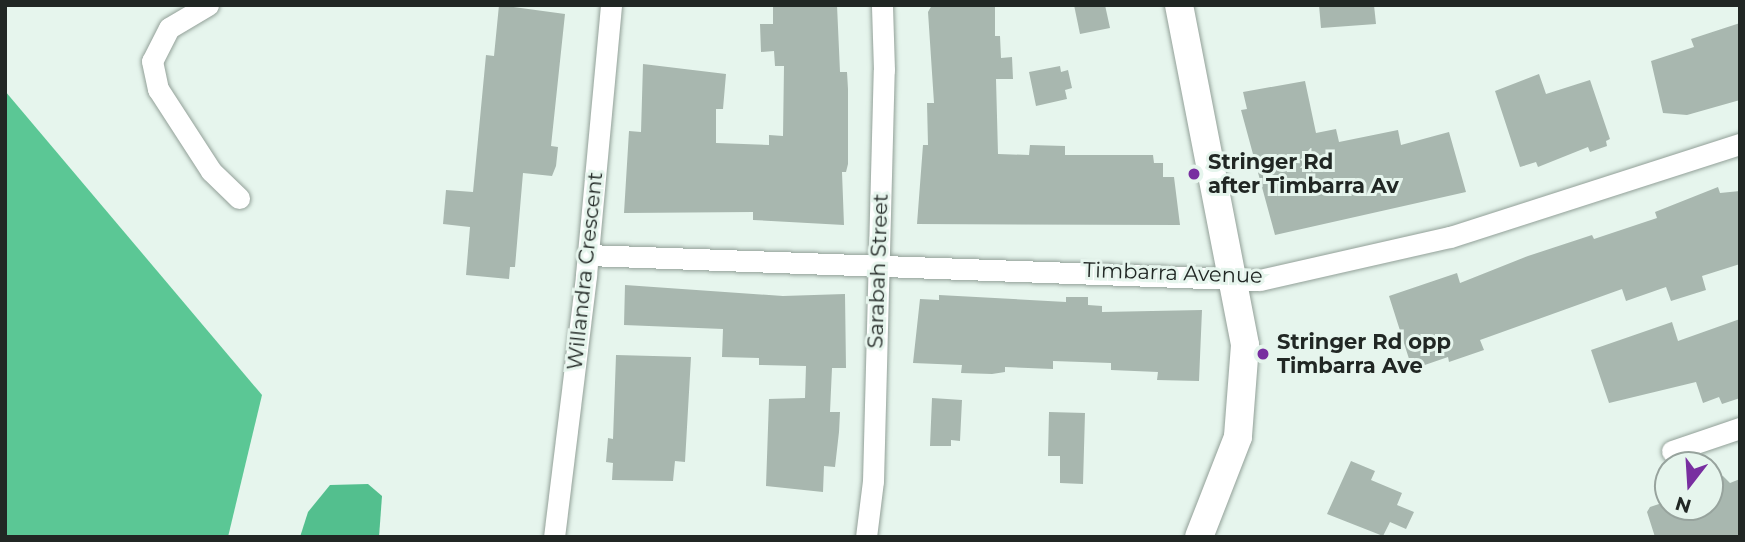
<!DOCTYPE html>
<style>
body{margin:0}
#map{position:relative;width:1745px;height:542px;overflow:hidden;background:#e6f5ed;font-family:Montserrat,sans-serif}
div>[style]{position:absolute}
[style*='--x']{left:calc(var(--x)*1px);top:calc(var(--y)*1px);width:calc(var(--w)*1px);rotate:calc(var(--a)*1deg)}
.forest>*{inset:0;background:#5bc795}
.water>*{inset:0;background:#53bf8e}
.building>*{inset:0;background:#a8b7af}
.roads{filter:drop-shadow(0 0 2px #92a098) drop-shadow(0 0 2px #92a098)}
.minor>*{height:21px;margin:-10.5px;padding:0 10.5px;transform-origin:10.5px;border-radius:10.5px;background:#fff}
.tertiary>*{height:28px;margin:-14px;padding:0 14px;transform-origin:14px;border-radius:14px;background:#fff}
.dots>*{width:19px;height:19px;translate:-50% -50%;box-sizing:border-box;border:4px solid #e6f5ed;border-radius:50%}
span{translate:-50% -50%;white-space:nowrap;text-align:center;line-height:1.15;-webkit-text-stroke:6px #e6f5ed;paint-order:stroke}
.poi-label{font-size:21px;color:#212724;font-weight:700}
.left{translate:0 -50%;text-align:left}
.street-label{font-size:21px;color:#212724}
.frame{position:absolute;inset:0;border:7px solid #212724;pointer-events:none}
.north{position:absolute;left:1654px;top:451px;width:70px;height:70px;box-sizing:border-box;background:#e6f5ed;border:2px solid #97a39d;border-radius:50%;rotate:197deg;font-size:19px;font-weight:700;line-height:28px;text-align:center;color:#212724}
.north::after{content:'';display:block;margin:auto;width:24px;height:32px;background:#782ea0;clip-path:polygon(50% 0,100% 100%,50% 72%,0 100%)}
</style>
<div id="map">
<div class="forest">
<i style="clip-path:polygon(5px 91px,262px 395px,228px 537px,5px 537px)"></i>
</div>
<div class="water">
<i style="clip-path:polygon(368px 484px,382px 496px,379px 537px,300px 537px,308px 512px,330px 485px)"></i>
</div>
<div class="building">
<i style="clip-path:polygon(499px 5px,565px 14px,551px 146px,558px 147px,556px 166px,552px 176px,523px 173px,515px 267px,510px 267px,509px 279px,466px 275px,470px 227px,443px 224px,446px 190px,473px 192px,486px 55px,494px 56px)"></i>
<i style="clip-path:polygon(773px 5px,837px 5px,840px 72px,847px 72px,848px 89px,848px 164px,846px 172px,842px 172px,844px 225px,753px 220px,753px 212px,624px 213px,629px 131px,641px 132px,643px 64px,726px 74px,723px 109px,716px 109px,716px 143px,769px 145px,769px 135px,783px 136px,784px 66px,775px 66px,774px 51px,761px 52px,760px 24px,773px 24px)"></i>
<i style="clip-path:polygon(932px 5px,995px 5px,995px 36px,1000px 36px,1001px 58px,1012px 57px,1013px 79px,996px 79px,998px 154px,1029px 155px,1030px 145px,1065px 146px,1065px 155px,1153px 155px,1154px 163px,1163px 163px,1163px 177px,1174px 177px,1180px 225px,917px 224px,923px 145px,928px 145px,927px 103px,934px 103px,928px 12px)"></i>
<i style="clip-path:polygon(1074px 5px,1105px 5px,1110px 28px,1080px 34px)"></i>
<i style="clip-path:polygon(1319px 5px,1374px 5px,1376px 24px,1321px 28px)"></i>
<i style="clip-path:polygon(1740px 23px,1740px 100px,1687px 115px,1663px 113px,1651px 61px,1694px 47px,1691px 39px)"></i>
<i style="clip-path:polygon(1060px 66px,1061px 72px,1068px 70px,1072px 88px,1065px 90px,1067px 99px,1036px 106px,1029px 72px)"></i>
<i style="clip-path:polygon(1539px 74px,1546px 94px,1590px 80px,1610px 139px,1606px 141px,1607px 146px,1590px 152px,1588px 147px,1538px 167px,1536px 162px,1520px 167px,1495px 91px)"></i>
<i style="clip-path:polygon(1305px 81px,1316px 133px,1336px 129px,1339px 142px,1398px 130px,1401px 145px,1449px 132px,1466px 192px,1275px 235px,1241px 110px,1247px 109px,1243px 92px)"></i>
<i style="clip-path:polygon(1718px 187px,1720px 193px,1740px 191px,1740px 264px,1702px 276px,1706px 290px,1671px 301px,1666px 287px,1626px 301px,1622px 289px,1480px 340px,1484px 350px,1449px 362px,1448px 357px,1416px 368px,1414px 360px,1410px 362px,1389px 296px,1457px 273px,1460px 283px,1528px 256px,1592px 235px,1594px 239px,1657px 218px,1655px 212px)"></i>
<i style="clip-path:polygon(625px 285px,783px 296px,845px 294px,846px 368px,832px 368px,830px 412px,840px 412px,839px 432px,835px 467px,824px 466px,823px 492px,766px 486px,769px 399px,805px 398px,806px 366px,759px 365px,759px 358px,722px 357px,723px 329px,624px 325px)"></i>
<i style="clip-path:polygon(939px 295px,1066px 302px,1066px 297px,1088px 297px,1088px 305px,1102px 306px,1102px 312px,1202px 310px,1199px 381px,1157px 380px,1158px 372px,1111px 370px,1111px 363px,1053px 361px,1053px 369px,1005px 367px,1005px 372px,992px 374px,961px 373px,962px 365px,913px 363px,920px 299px,939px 300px)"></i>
<i style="clip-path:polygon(1740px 319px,1740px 398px,1722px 404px,1719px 397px,1703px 403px,1696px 382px,1609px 403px,1591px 350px,1672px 322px,1678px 341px)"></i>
<i style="clip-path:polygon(616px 355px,691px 357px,685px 462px,675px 461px,673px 481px,612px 480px,613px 463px,606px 462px,608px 438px,613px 439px)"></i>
<i style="clip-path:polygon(932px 398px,962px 400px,960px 441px,951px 440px,951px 446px,930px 446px)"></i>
<i style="clip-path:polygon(1049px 412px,1085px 413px,1083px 484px,1060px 483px,1060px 456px,1048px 456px)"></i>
<i style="clip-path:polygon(1351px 461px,1375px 471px,1371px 480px,1402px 493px,1397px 505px,1414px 512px,1406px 529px,1390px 522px,1383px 536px,1327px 514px)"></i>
<i style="clip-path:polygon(1723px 476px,1730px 483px,1740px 479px,1740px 537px,1655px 537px,1647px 512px,1650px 507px,1668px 501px,1668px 507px,1710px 507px,1710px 481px)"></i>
</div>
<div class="roads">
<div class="minor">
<i style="--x:208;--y:5;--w:45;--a:149.5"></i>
<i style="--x:169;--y:28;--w:37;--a:117"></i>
<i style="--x:152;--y:61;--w:29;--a:78"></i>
<i style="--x:158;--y:89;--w:98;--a:57.1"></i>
<i style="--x:211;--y:171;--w:39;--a:44"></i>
<i style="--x:588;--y:255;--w:672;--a:2.13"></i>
<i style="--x:1260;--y:280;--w:195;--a:-12.8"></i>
<i style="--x:1450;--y:237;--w:305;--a:-17.8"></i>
<i style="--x:1672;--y:451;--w:72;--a:-18.7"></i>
<i style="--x:554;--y:537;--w:264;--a:-83"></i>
<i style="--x:586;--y:275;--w:271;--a:-84.7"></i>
<i style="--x:866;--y:537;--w:56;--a:-82.9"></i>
<i style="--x:873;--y:481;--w:411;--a:-88.5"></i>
<i style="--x:884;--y:70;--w:65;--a:-91.8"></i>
</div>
<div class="tertiary">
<i style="--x:1179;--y:5;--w:346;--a:79"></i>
<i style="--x:1245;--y:345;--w:92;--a:94.4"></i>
<i style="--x:1238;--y:437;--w:107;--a:111.3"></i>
</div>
</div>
<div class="dots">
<i style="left:1194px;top:174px;background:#782ea0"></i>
<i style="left:1263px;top:354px;background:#782ea0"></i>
</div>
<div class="poi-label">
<span class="left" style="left:1208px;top:174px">Stringer Rd<br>after Timbarra Av</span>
<span class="left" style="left:1277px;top:354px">Stringer Rd opp<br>Timbarra Ave</span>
</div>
<div class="street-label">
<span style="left:585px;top:271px;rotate:-84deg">Willandra Crescent</span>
<span style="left:878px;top:271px;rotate:-88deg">Sarabah Street</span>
<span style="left:1173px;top:273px;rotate:2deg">Timbarra Avenue</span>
</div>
<div class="frame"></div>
<div class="north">N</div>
</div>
